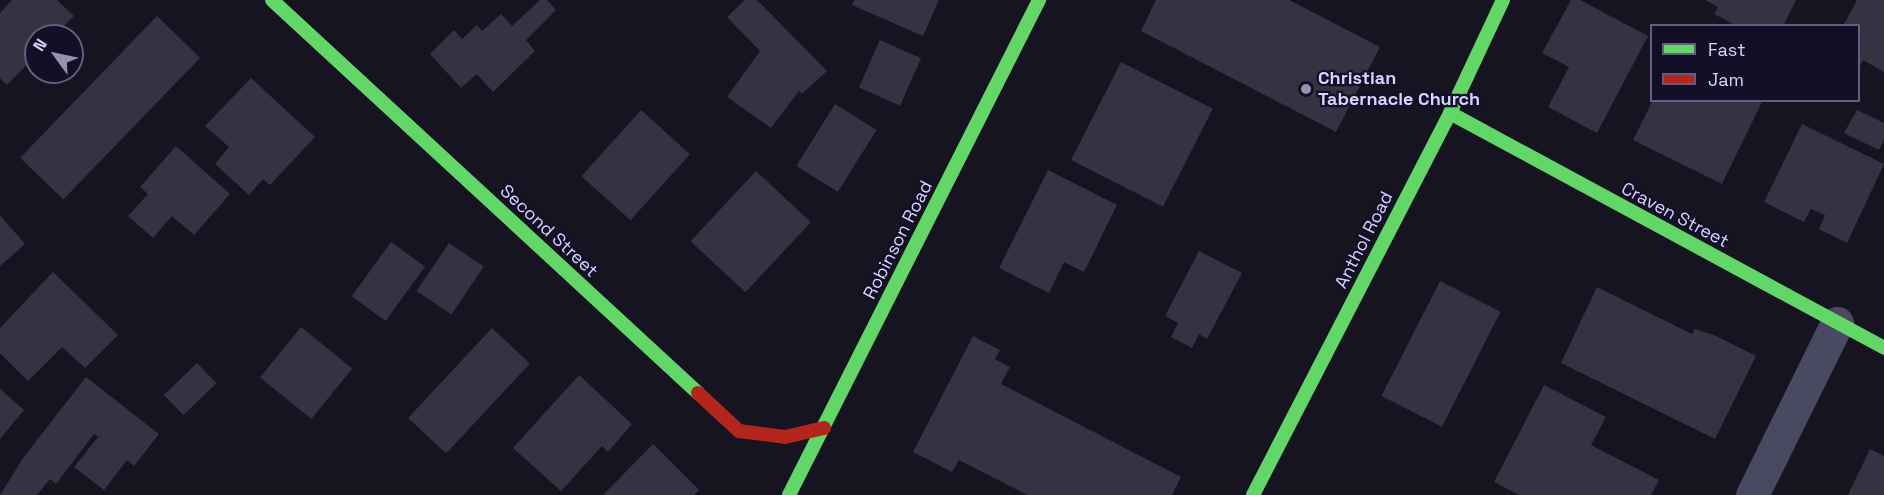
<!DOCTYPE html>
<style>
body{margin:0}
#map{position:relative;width:1884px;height:495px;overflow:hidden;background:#161421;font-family:"Space Grotesk",sans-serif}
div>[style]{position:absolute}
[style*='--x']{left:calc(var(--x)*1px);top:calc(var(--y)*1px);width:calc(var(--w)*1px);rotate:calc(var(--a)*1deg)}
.building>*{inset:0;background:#343243;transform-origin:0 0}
.street>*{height:33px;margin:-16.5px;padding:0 16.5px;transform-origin:16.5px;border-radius:16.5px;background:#4a4962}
.fast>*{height:14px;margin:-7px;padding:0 7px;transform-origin:7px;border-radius:7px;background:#63d668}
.jam>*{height:14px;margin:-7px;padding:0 7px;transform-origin:7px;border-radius:7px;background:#b3261e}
.dots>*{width:16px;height:16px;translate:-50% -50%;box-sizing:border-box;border:3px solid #130f26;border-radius:50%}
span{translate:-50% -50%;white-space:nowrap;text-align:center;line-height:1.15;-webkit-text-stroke:4.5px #130f26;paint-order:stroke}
.poi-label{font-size:18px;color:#d9d4ff;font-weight:700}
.left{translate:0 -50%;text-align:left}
.street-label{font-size:18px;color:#d9d4ff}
.legend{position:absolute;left:1650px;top:24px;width:210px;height:78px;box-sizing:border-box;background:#130f26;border:2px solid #625e7d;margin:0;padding:8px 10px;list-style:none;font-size:18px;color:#d9d4ff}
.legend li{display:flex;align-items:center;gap:12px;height:30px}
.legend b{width:30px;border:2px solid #625e7d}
.north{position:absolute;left:24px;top:24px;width:60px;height:60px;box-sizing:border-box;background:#130f26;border:2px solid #625e7d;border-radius:50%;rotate:303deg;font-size:16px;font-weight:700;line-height:24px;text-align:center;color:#d9d4ff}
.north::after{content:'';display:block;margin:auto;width:21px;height:27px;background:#9591b1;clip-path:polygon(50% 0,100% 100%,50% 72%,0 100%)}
</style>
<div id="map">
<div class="building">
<i style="clip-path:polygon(12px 0,57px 0,74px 16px,54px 36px,36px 36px,36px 55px,7px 85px,0 78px,0 13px)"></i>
<i style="clip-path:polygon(540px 0,547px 0,556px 10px,526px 40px,535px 51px,493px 92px,477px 74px,461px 88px,430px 54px,454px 30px,462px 39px,477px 25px,482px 31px,501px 14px,512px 26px)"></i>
<i style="clip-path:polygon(745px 0,757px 0,827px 71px,802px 94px,799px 91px,771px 128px,727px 97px,760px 51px,727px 17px)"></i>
<i style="clip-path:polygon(854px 0,939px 0,923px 36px,852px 5px)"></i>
<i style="clip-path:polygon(1156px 0,1289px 0,1380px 47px,1336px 132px,1141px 31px)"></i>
<i style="clip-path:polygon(1571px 0,1580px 0,1648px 36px,1597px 133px,1548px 107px,1569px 67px,1542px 53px)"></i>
<i style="clip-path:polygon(1705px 0,1796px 0,1783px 26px,1737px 26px,1714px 14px,1718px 7px)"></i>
<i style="clip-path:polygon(1857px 0,1884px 0,1884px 72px,1863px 60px,1858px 69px,1858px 26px,1843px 26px)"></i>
<i style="left:157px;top:16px;width:60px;height:197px;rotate:44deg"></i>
<i style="left:880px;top:40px;width:45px;height:52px;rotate:24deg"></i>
<i style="left:1121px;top:62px;width:103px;height:110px;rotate:27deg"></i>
<i style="clip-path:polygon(251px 78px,315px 137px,270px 185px,263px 179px,249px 195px,215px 164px,229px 147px,205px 126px)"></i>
<i style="clip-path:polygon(1653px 100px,1763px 100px,1722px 184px,1633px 140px)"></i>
<i style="left:835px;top:104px;width:49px;height:73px;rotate:32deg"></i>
<i style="left:641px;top:110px;width:66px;height:89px;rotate:42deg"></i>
<i style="clip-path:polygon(1857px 110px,1884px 123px,1884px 140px,1879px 150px,1844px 133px)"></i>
<i style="clip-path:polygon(1802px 124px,1884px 164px,1847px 243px,1819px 229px,1825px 215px,1811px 209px,1804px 222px,1764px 202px)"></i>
<i style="clip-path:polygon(176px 146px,230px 194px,194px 235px,172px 216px,153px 238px,128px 216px,148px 194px,140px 187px)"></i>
<i style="clip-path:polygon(1048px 170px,1117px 205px,1084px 272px,1064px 262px,1049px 293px,999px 268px)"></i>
<i style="left:756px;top:171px;width:75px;height:96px;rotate:43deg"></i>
<i style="clip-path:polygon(0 215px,25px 244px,0 266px)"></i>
<i style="left:391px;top:242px;width:42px;height:67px;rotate:36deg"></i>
<i style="left:449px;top:243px;width:42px;height:58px;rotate:34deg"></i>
<i style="clip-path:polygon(1199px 251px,1242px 273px,1207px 339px,1199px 334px,1192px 348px,1171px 337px,1178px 323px,1165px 316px)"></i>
<i style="clip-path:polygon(53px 272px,118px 335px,85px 368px,62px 347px,28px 381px,0 353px,0 328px)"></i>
<i style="left:1440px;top:281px;width:68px;height:129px;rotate:27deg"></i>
<i style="clip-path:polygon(1597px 287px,1692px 334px,1695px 329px,1714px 335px,1756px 356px,1715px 439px,1561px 363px)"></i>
<i style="left:301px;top:327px;width:66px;height:65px;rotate:39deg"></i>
<i style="left:492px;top:328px;width:52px;height:123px;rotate:43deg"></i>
<i style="clip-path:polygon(973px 336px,1000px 350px,995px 359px,1010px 367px,1001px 384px,1181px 477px,1172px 495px,1027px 495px,959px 460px,952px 472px,913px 452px)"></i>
<i style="left:197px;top:363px;width:28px;height:46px;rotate:46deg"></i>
<i style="clip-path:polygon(579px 375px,632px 424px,608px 452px,602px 446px,561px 491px,513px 448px)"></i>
<i style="clip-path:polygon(86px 377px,159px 434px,134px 466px,127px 460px,104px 490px,74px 467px,98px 437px,94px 434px,56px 484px,50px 479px,37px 495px,0 495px,23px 458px)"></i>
<i style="clip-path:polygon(1544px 385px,1606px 417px,1591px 445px,1659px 480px,1651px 495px,1519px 495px,1494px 482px)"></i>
<i style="clip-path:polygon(0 389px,24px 410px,0 439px)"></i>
<i style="clip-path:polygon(653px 444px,699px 490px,694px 495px,603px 495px)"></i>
<i style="clip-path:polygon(1870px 449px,1884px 456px,1884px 495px,1848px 495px)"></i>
</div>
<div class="street">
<i style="--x:1752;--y:495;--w:192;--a:-63.7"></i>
</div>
<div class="fast">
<i style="--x:272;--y:0;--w:580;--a:42.69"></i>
<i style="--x:1450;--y:113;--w:494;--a:28.4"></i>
<i style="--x:789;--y:495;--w:555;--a:-63.2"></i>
<i style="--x:1253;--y:495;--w:430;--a:-62.7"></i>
<i style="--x:1450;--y:113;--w:125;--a:-64.9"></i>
</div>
<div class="jam">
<i style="--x:698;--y:393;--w:56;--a:42.8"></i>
<i style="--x:739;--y:431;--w:46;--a:7.4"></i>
<i style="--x:785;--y:437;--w:40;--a:-13"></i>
</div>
<div class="dots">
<i style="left:1306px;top:89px;background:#9591b1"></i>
</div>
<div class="poi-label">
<span class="left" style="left:1318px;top:89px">Christian<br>Tabernacle Church</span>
</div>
<div class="street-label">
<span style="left:1675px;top:215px;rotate:28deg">Craven Street</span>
<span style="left:549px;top:231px;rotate:43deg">Second Street</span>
<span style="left:898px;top:240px;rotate:-63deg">Robinson Road</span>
<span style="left:1364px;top:240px;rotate:-63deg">Anthol Road</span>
</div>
<ul class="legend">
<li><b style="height:8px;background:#63d668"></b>Fast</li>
<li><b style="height:8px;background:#b3261e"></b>Jam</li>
</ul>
<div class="north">N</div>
</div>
